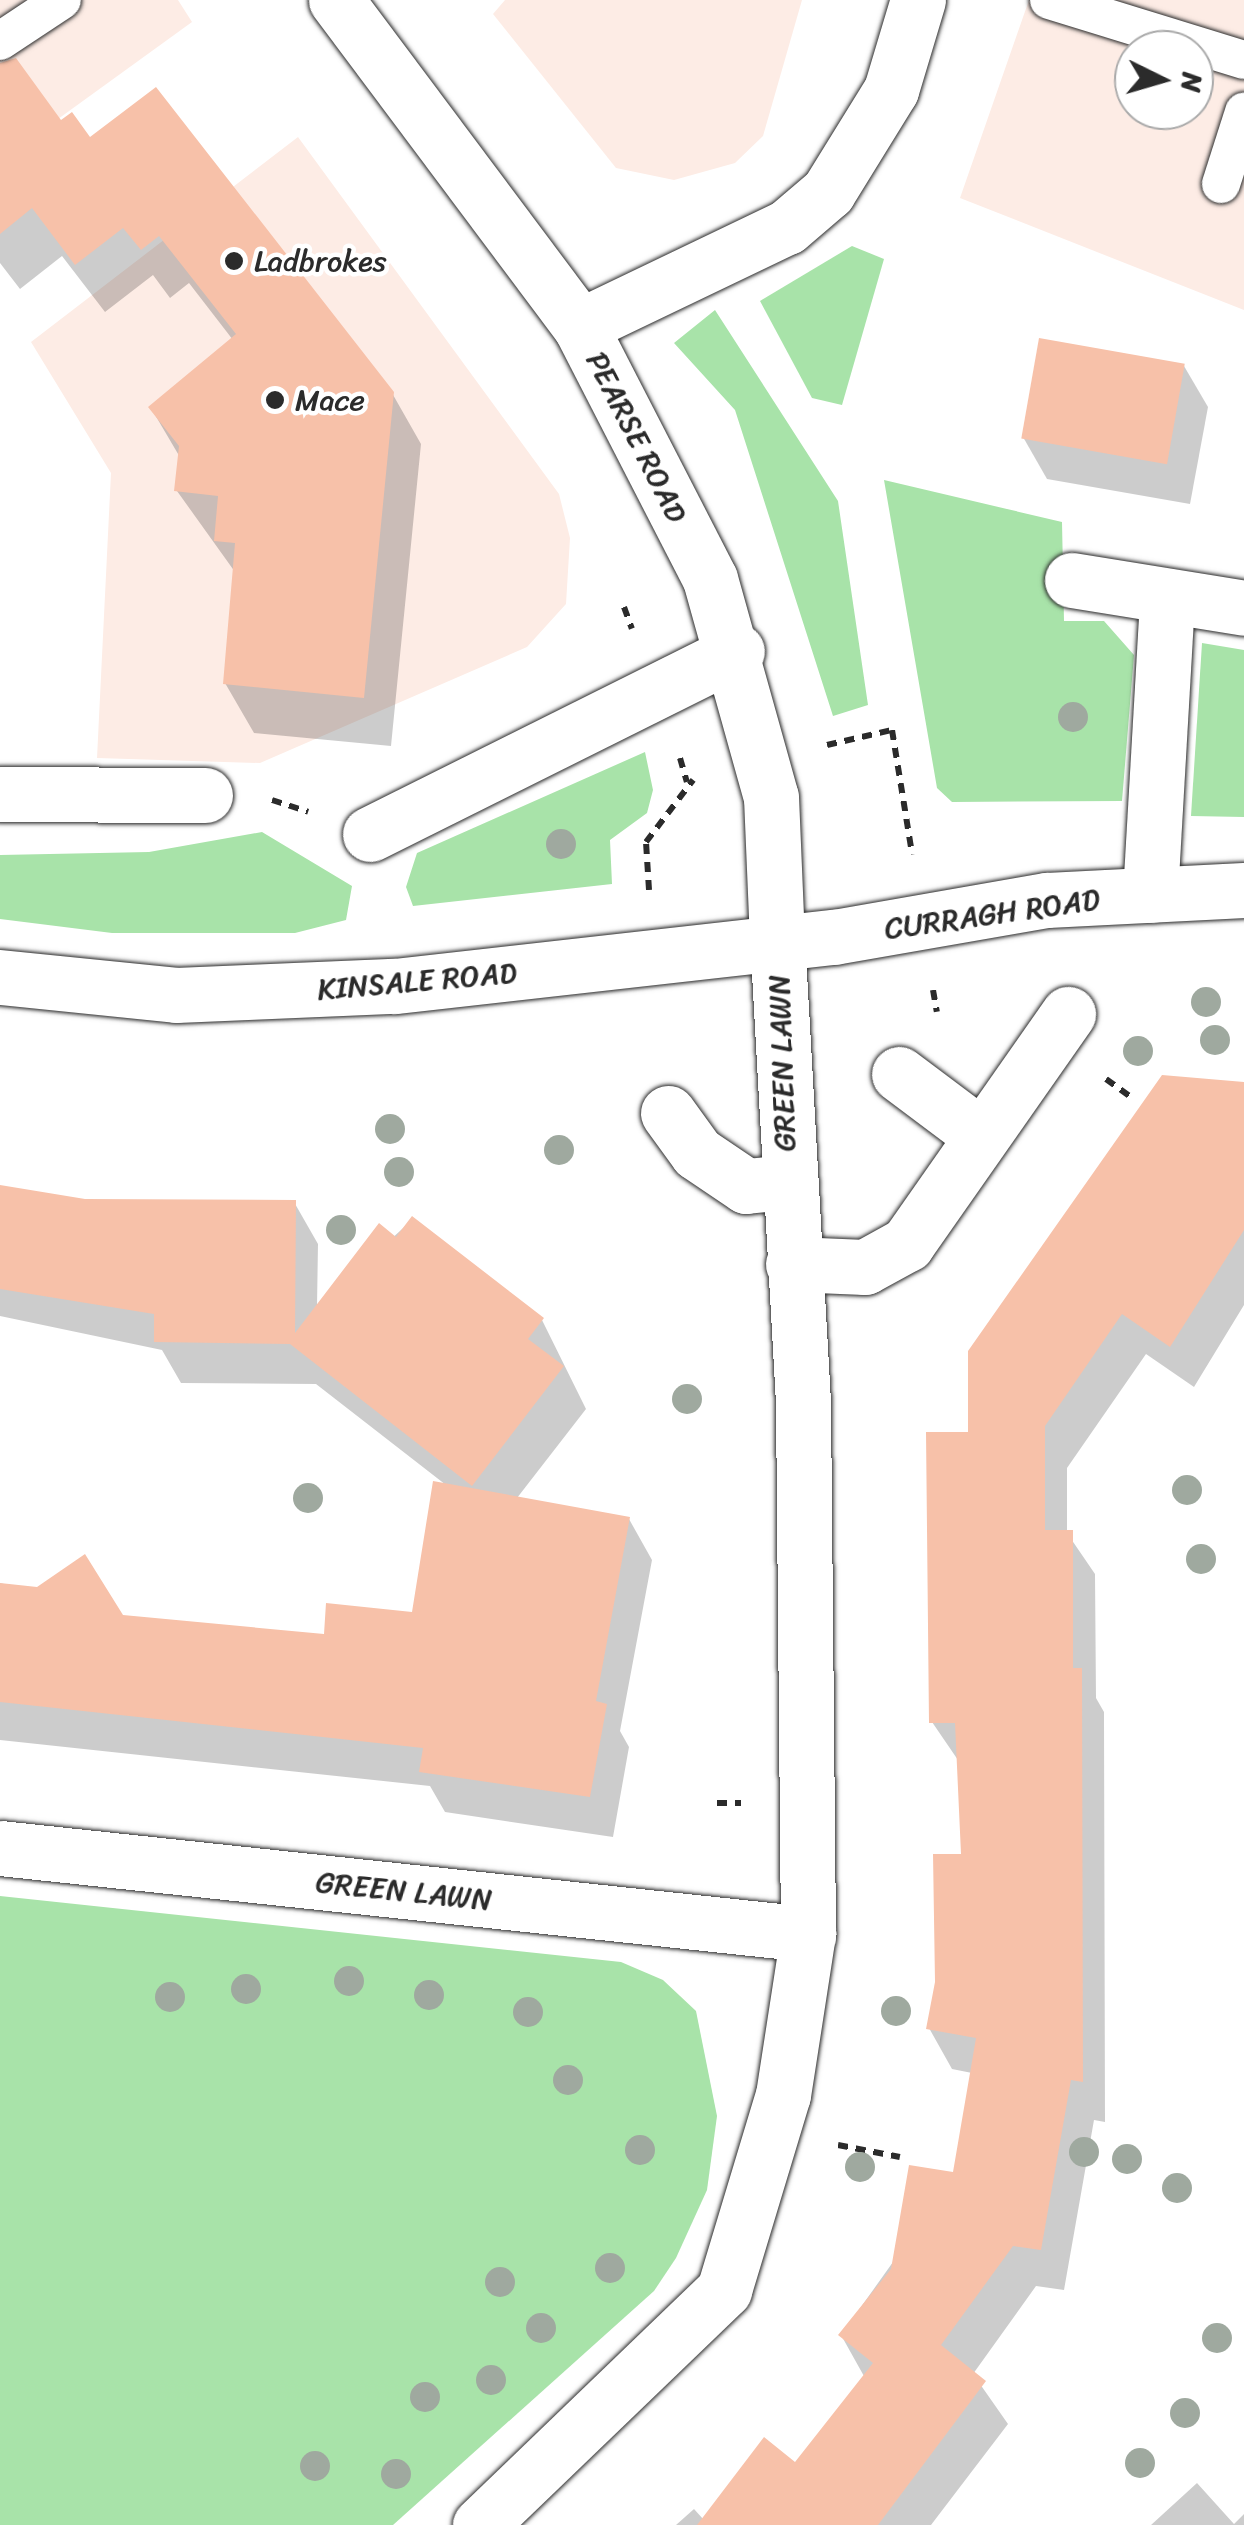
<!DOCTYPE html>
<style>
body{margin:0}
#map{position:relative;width:1244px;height:2525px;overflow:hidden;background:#fff;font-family:Sriracha,sans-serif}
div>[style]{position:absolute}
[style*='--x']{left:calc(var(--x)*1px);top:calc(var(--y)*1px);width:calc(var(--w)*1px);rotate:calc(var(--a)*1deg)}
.built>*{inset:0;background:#fdece5}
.green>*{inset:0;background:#a8e3a9}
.shadow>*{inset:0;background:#0003}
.building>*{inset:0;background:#f7c1a9;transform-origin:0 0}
.path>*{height:6px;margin-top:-3px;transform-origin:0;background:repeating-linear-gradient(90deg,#2b2b2b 0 10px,transparent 0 18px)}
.roads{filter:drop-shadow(0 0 2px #2b2b2b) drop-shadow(0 0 2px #2b2b2b)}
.lane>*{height:38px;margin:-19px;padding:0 19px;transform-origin:19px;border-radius:19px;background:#fff}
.street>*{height:55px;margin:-27.5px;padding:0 27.5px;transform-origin:27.5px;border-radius:27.5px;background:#fff}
.secondary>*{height:55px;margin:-27.5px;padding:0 27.5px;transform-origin:27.5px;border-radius:27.5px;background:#fff}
.trees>*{width:30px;height:30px;margin:-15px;border-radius:50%;background:#9fa99f}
.dots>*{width:28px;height:28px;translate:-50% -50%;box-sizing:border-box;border:5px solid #fff;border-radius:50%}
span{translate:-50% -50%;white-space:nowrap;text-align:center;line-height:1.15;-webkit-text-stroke:9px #fff;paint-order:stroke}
.poi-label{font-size:30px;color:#2b2b2b}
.left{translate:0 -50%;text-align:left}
.street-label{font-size:30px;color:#2b2b2b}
.north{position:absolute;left:1114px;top:30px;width:100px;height:100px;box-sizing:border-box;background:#fff;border:2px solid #aaa;border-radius:50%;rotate:95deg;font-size:28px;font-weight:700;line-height:40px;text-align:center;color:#2b2b2b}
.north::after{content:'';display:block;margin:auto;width:35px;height:45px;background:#2b2b2b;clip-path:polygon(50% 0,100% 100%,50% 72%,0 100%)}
</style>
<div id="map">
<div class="built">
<i style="clip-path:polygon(0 0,178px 0,192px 22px,0 161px)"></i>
<i style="clip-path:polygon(505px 0,802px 0,763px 136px,735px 163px,674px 180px,616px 168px,493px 14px)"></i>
<i style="clip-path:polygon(evenodd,1029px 0,1244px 0,1244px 310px,960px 198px,1029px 0,1134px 50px,1194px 50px,1194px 110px,1134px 110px,1134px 50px)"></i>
<i style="clip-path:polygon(298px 137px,559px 494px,570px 538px,566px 604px,527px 647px,260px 763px,97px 758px,111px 473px,31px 342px)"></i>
</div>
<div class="green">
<i style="clip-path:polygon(852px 246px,884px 259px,842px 405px,812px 398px,760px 301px)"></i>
<i style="clip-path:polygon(715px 310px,838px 501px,868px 705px,833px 716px,735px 410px,674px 343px)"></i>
<i style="clip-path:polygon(884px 480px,1062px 522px,1064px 621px,1104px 621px,1134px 655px,1122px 801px,952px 802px,937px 788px)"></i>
<i style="clip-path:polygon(1202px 643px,1244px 650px,1244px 817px,1191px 816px)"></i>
<i style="clip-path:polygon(645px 752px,653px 790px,647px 813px,610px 840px,612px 884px,413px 906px,406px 887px,417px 853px)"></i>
<i style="clip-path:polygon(262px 832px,352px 886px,346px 920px,295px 933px,112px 933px,0 919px,0 855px,149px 852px)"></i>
<i style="clip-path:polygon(0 1896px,621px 1962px,663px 1980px,696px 2011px,717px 2116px,707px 2190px,676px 2258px,654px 2291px,393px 2525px,0 2525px)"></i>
</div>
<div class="shadow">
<i style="clip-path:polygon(0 81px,90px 141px,392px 393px,421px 444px,391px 746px,254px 733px,225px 683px,235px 572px,177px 491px,181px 459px,151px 408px,233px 340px,189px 283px,170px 298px,153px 275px,105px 312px,62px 256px,20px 289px,0 263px)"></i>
<i style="clip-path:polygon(1184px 366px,1208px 407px,1190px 504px,1047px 479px,1023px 437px)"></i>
<i style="clip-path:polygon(1244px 1096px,1244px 1305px,1194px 1387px,1146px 1354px,1067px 1468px,1067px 1533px,1095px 1574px,1096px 1698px,1104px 1712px,1105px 2122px,1094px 2120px,1064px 2290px,1036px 2286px,973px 2374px,1008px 2424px,931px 2525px,676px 2525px,694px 2509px,704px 2520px,796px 2465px,865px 2378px,841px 2335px,955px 2175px,972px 2073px,952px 2069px,929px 2028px,963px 1857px,960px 1763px,932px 1722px,970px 1435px)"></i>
<i style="clip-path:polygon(0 1186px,85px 1201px,294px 1202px,318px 1244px,317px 1307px,413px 1219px,542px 1320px,586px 1409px,517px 1498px,629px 1519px,652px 1560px,620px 1731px,629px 1747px,613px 1837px,445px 1812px,430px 1786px,0 1740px,0 1583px,122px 1617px,326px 1637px,414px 1615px,446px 1485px,316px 1384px,181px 1383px,162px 1350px,0 1316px)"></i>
<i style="clip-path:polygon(1197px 2483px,1234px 2524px,1244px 2514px,1244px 2525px,1151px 2525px)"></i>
</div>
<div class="building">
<i style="clip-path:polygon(16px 58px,61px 120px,72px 112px,90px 137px,156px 87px,394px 392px,364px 698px,223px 684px,235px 543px,214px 541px,218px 496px,174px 491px,179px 446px,148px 407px,236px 334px,159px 236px,141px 250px,123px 228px,75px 265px,32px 208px,0 234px,0 63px)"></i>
<i style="left:1039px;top:338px;width:148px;height:102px;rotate:10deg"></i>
<i style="clip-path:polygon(1162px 1075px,1244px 1082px,1244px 1230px,1170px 1347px,1122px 1314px,1045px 1426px,1045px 1530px,1073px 1530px,1073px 1668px,1082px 1668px,1083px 2082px,1071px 2080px,1041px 2250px,1013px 2246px,941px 2345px,986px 2381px,878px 2525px,697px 2525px,764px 2437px,795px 2462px,873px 2363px,838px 2335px,891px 2269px,909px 2165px,953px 2172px,976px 2038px,926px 2029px,935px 1982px,933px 1854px,961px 1854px,955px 1723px,929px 1723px,926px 1432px,968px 1432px,968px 1351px)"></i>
<i style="clip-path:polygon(0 1185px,85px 1199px,296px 1200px,295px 1333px,379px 1223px,396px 1237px,412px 1216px,544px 1318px,528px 1339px,564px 1366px,472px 1486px,290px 1344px,154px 1342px,154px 1314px,0 1289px)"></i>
<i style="clip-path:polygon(433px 1481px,630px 1517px,596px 1701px,607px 1704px,590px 1797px,419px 1772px,423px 1748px,0 1702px,0 1583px,37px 1587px,85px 1554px,123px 1615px,324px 1634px,326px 1603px,412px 1612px)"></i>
</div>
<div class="path">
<i style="--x:624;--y:607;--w:23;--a:70"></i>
<i style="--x:827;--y:745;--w:67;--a:-13"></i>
<i style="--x:892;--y:730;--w:126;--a:80.8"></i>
<i style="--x:680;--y:758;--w:25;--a:74"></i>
<i style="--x:272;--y:800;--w:38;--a:18"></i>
<i style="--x:649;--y:890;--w:48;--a:-93.6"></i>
<i style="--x:646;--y:842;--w:78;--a:-52.8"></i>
<i style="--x:933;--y:990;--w:22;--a:80"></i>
<i style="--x:1106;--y:1079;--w:29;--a:36"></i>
<i style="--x:717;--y:1803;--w:24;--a:0"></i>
<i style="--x:838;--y:2145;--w:63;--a:11"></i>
</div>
<div class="roads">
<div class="lane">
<i style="--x:1049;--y:0;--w:204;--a:17.1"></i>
<i style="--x:0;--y:41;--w:74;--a:-33.5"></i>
<i style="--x:1221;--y:184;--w:76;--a:-72.3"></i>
</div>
<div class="street">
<i style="--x:580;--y:326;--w:229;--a:-25.6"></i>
<i style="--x:787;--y:227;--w:54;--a:-40.5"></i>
<i style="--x:828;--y:192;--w:120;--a:-58.3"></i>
<i style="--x:891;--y:90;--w:94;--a:-73.3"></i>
<i style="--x:1072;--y:580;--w:174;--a:9.2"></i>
<i style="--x:0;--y:794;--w:205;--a:0.3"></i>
<i style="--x:370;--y:834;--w:410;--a:-26.5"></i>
<i style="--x:1150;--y:895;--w:299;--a:-86.7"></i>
<i style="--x:899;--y:1074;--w:100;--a:36.9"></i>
<i style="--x:668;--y:1113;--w:49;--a:54.1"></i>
<i style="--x:697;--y:1153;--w:59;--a:34"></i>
<i style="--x:746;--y:1186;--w:41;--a:-5.6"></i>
<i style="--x:793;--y:1264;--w:72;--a:2.4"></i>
<i style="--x:865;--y:1267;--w:48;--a:-28.7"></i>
<i style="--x:907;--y:1244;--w:281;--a:-55"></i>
<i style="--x:0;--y:1848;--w:813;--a:6.08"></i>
<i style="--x:808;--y:1934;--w:532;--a:-90.54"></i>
<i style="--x:803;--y:1402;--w:460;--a:-93.2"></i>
<i style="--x:480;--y:2525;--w:339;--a:-43.9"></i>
<i style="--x:724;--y:2290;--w:204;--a:-73.2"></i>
<i style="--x:783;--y:2095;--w:163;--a:-81.2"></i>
</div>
<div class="secondary">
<i style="--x:336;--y:0;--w:407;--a:53.2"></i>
<i style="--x:580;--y:326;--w:284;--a:62.8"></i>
<i style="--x:710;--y:579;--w:226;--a:74.4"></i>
<i style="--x:771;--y:797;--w:146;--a:87.6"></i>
<i style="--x:0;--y:977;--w:177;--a:5.8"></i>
<i style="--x:176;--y:995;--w:219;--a:-2.4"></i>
<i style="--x:395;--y:986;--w:442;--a:-6.4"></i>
<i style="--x:834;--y:937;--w:216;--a:-9.9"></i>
<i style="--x:1047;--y:900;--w:197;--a:-2.9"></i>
</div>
</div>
<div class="trees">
<i style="left:1073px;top:717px"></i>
<i style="left:561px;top:844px"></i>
<i style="left:1206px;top:1002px"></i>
<i style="left:1215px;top:1040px"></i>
<i style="left:1138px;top:1051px"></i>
<i style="left:390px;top:1129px"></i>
<i style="left:559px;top:1150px"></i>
<i style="left:399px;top:1172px"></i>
<i style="left:341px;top:1230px"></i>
<i style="left:687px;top:1399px"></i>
<i style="left:1187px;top:1490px"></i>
<i style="left:308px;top:1498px"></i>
<i style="left:1201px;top:1559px"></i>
<i style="left:349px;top:1981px"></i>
<i style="left:246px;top:1989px"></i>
<i style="left:429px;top:1995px"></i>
<i style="left:170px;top:1997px"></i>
<i style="left:896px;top:2011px"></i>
<i style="left:528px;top:2012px"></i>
<i style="left:568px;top:2080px"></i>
<i style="left:640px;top:2150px"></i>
<i style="left:1084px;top:2152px"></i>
<i style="left:1127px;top:2159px"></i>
<i style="left:860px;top:2167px"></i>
<i style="left:1177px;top:2188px"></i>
<i style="left:610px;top:2268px"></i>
<i style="left:500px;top:2282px"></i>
<i style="left:541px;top:2328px"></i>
<i style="left:1217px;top:2338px"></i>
<i style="left:491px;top:2380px"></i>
<i style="left:425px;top:2397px"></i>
<i style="left:1185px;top:2413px"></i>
<i style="left:1140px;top:2463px"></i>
<i style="left:315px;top:2466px"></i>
<i style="left:396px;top:2474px"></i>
</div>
<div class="dots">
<i style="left:234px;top:261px;background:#2b2b2b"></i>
<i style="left:275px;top:400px;background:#2b2b2b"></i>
</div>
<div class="poi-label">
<span class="left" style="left:254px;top:261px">Ladbrokes</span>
<span class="left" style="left:295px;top:400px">Mace</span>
</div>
<div class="street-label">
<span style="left:637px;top:437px;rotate:63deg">PEARSE ROAD</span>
<span style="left:992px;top:914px;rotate:-8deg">CURRAGH ROAD</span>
<span style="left:417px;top:981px;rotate:-5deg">KINSALE ROAD</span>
<span style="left:782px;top:1063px;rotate:-92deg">GREEN LAWN</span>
<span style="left:404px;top:1891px;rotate:6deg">GREEN LAWN</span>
</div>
<div class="north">N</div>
</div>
